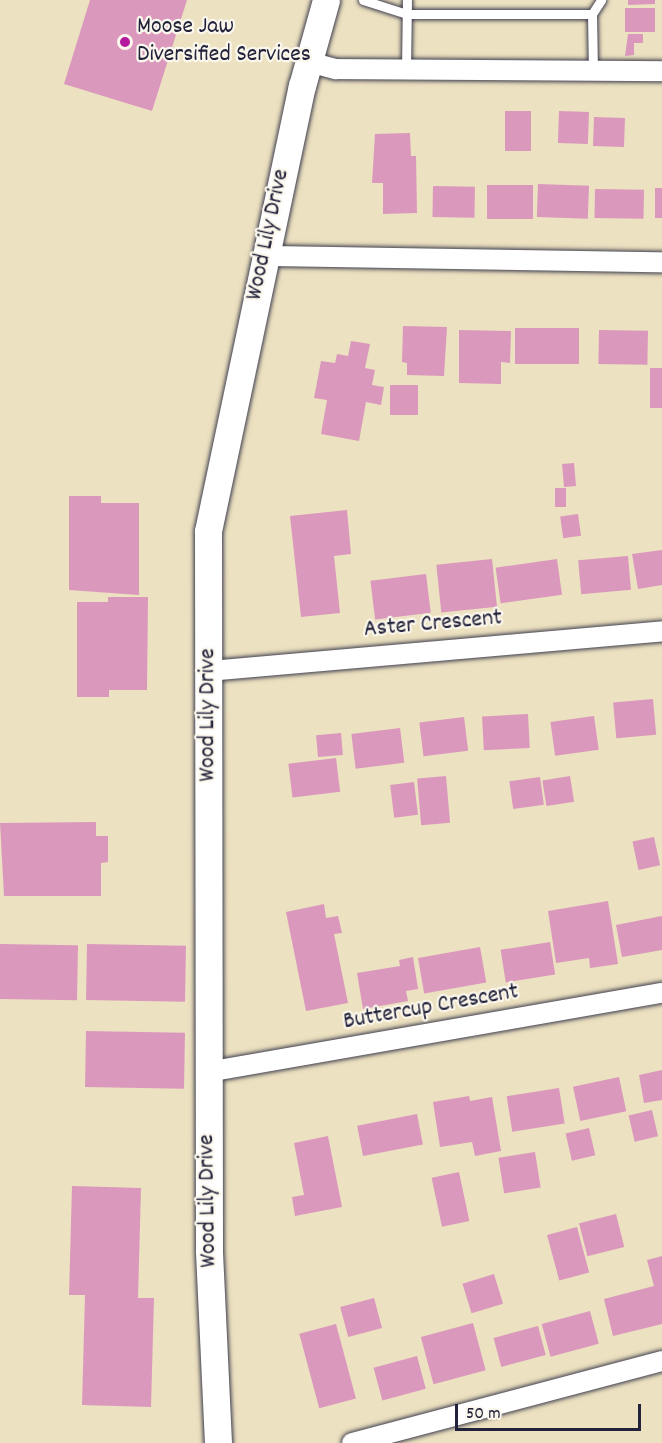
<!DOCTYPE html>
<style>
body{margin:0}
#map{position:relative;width:662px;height:1443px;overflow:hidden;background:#ece1c0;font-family:Dekko,sans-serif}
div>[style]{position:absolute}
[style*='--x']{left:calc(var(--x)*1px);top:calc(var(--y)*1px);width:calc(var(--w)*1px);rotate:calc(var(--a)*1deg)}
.building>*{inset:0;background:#db98bd;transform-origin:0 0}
.roads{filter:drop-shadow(0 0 2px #403f4f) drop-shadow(0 0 2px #403f4f)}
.lane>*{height:9px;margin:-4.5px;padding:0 4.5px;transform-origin:4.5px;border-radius:4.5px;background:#fff}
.street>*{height:20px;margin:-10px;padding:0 10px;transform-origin:10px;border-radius:10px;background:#fff}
.secondary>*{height:27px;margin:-13.5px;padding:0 13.5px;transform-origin:13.5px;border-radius:13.5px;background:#fff}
.dots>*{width:16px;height:16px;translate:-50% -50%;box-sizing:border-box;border:3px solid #fbf7ec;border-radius:50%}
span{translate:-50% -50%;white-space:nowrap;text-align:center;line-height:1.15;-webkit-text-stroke:4.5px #fbf7ec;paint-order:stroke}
.poi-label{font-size:24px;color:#22223b}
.left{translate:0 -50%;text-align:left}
.street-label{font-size:24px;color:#22223b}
.scale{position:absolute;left:455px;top:1404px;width:186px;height:27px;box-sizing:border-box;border:3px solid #22223b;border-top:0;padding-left:8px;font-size:18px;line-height:21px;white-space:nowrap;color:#22223b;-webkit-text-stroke:4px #fbf7ec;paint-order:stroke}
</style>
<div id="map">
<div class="building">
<div style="clip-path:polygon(90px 0,187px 0,152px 111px,64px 84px)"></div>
<div style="clip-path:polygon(628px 0,655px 0,655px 4px,628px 5px)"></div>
<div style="left:655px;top:8px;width:24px;height:30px;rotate:90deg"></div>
<div style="clip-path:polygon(628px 34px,643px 34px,643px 43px,634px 43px,634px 55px,625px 56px)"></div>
<div style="left:505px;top:111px;width:26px;height:40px"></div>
<div style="left:559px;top:111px;width:30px;height:32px;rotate:2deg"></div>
<div style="left:594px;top:117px;width:31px;height:29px;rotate:2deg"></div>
<div style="clip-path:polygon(410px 133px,411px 156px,416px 156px,417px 213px,383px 214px,383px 183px,372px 183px,375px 134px)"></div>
<div style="left:538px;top:184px;width:51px;height:33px;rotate:2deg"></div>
<div style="left:487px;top:185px;width:46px;height:34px"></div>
<div style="left:433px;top:186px;width:42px;height:31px;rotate:1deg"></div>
<div style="left:655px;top:188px;width:7px;height:30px"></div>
<div style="left:595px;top:189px;width:49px;height:29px;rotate:1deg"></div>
<div style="clip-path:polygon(403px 326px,447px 327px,444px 376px,407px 375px,407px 363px,402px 362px)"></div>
<div style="left:579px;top:328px;width:36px;height:64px;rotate:90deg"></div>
<div style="clip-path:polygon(459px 330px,511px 331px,510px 363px,501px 362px,501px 384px,459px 383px)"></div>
<div style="left:599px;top:330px;width:49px;height:34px;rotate:1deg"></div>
<div style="clip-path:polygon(351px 341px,370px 344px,365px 368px,375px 370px,372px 385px,384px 387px,381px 405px,366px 402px,359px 441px,321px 434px,327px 400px,314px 398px,321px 361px,335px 363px,337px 354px,348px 356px)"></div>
<div style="left:650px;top:368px;width:12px;height:40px"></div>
<div style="left:390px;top:385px;width:28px;height:30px"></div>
<div style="left:574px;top:463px;width:23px;height:12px;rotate:85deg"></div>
<div style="left:555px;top:488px;width:11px;height:19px"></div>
<div style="clip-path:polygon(69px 496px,101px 496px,101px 503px,139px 503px,139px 595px,69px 590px)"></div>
<div style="clip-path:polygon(347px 510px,351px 554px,334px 556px,340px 613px,301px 617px,290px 516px)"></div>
<div style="left:578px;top:514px;width:22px;height:18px;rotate:82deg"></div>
<div style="clip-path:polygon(662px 550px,662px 585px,638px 589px,632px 554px)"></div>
<div style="left:628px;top:556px;width:34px;height:50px;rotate:85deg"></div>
<div style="left:492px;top:559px;width:48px;height:56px;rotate:84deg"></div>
<div style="left:557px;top:559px;width:36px;height:62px;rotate:82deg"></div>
<div style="left:426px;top:574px;width:39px;height:56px;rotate:83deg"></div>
<div style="clip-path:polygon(108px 597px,148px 597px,147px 690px,109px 690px,109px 697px,77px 697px,77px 602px,108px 602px)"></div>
<div style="left:653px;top:699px;width:36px;height:40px;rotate:85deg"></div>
<div style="left:528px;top:714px;width:34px;height:46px;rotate:87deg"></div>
<div style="left:594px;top:716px;width:34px;height:44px;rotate:82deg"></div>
<div style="left:464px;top:717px;width:34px;height:45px;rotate:83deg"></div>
<div style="left:400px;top:728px;width:35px;height:49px;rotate:83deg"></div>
<div style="left:341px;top:733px;width:22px;height:25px;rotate:85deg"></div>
<div style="left:336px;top:758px;width:34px;height:48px;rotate:83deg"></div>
<div style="left:446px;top:776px;width:47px;height:29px;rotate:85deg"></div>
<div style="left:570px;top:776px;width:26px;height:28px;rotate:81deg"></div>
<div style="left:540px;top:777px;width:28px;height:31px;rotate:82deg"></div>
<div style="left:414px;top:782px;width:33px;height:24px;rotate:83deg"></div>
<div style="clip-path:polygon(96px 822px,96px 836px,108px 836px,108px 862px,101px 863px,101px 896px,4px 896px,0 823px)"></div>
<div style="left:654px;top:837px;width:29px;height:22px;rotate:78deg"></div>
<div style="clip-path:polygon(608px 901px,618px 964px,590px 968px,589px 958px,556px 963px,548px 911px)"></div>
<div style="clip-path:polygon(324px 904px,326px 918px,338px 916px,342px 933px,334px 934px,348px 1003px,306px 1011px,286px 912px)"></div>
<div style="clip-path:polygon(662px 916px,662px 950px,622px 957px,616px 925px)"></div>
<div style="left:550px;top:942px;width:33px;height:50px;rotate:81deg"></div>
<div style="left:0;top:944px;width:78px;height:55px;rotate:1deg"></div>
<div style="left:87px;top:944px;width:99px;height:56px;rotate:1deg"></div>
<div style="left:480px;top:947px;width:36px;height:63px;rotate:80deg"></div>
<div style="clip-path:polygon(413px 957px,418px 989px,406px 991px,408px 1001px,363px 1009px,357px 973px,400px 966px,399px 960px)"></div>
<div style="left:86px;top:1031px;width:99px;height:56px;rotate:1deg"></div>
<div style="clip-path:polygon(662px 1070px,662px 1100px,644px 1103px,639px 1075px)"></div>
<div style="left:619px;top:1077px;width:35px;height:47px;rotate:78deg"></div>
<div style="left:559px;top:1088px;width:36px;height:53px;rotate:81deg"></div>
<div style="clip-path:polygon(469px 1096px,470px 1101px,492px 1097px,501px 1151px,475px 1156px,472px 1142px,440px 1147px,433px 1102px)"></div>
<div style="left:652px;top:1110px;width:27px;height:24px;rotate:77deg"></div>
<div style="left:417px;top:1114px;width:31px;height:61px;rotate:79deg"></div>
<div style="left:589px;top:1128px;width:28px;height:24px;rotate:77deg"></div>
<div style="clip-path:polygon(328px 1136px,342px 1207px,295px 1216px,292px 1197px,304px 1195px,294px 1143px)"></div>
<div style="left:535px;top:1152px;width:36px;height:37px;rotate:81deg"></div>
<div style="left:459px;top:1172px;width:50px;height:28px;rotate:78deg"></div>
<div style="clip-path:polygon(72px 1186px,141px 1188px,138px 1298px,154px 1298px,151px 1407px,82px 1405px,85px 1295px,69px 1295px)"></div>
<div style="left:616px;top:1214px;width:34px;height:38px;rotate:76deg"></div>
<div style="left:577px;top:1227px;width:47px;height:31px;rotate:75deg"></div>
<div style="clip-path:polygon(662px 1256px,662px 1324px,613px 1336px,604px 1299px,654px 1286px,647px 1260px)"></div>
<div style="left:494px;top:1274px;width:31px;height:33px;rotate:73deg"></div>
<div style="left:374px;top:1298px;width:31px;height:35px;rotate:75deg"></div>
<div style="left:590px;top:1311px;width:34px;height:50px;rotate:75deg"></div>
<div style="left:473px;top:1323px;width:49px;height:54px;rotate:75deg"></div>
<div style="left:336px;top:1324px;width:77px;height:38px;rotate:75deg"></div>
<div style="left:538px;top:1326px;width:30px;height:46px;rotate:75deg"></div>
<div style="left:417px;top:1356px;width:34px;height:45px;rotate:75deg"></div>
</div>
<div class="roads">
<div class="lane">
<div style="--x:363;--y:0;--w:46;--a:17.7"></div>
<div style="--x:407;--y:14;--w:185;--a:0"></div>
<div style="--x:592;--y:14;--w:56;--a:89"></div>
<div style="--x:592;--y:14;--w:17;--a:-57"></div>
<div style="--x:406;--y:70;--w:70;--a:-89.2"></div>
</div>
<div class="street">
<div style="--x:309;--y:62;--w:28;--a:15"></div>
<div style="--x:336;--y:69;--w:326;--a:0.4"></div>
<div style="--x:265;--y:256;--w:397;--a:0.9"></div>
<div style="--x:209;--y:671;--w:455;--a:-5"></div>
<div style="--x:208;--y:1072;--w:461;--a:-9.9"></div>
<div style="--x:352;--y:1443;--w:321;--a:-14.8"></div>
</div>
<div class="secondary">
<div style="--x:218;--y:1443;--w:193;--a:-92.7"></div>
<div style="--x:209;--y:1250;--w:719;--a:-90.08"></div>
<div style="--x:208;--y:531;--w:455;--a:-78.1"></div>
<div style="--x:302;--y:86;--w:89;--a:-74.4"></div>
</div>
</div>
<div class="dots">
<div style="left:125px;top:42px;background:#b5179e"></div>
</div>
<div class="poi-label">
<span class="left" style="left:137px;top:42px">Moose Jaw<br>Diversified Services</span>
</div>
<div class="street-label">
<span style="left:269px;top:235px;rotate:-78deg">Wood Lily Drive</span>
<span style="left:433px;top:625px;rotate:-5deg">Aster Crescent</span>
<span style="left:209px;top:715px;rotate:-90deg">Wood Lily Drive</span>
<span style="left:431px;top:1008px;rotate:-10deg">Buttercup Crescent</span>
<span style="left:209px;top:1201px;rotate:-91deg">Wood Lily Drive</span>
</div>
<div class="scale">50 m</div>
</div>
